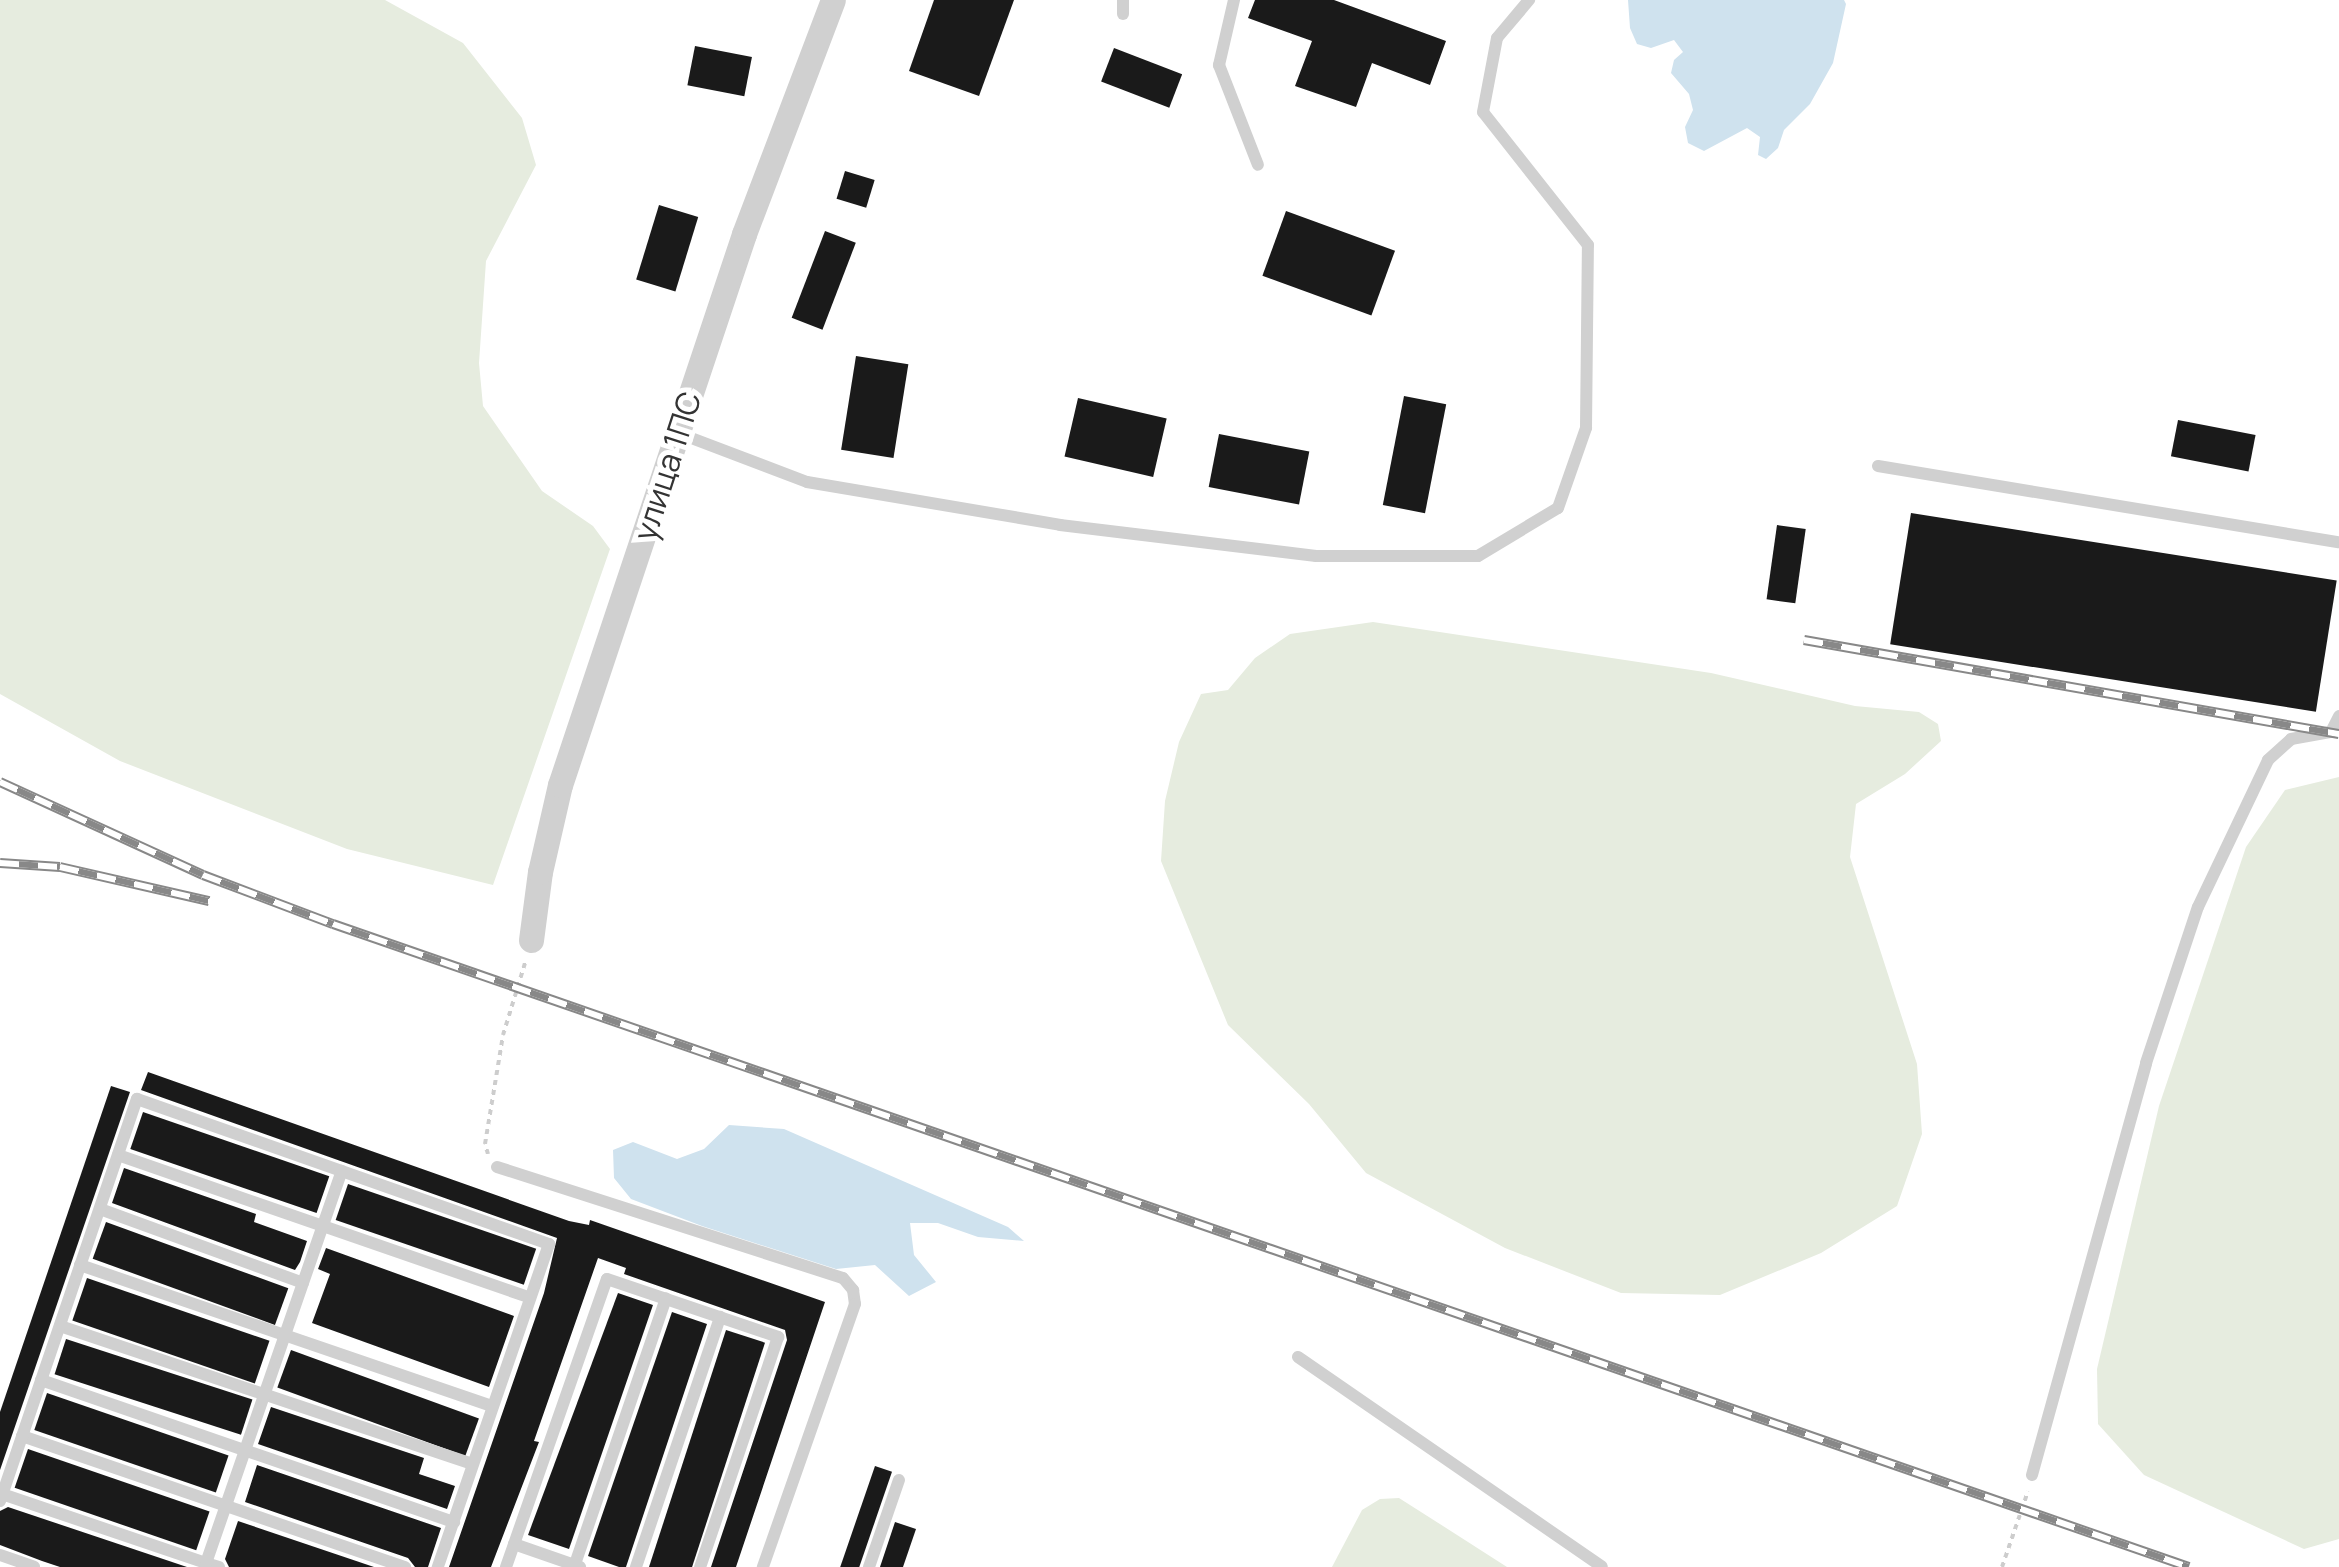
<!DOCTYPE html>
<meta charset="utf-8">
<style>
body{margin:0}
#map{position:relative;width:2339px;height:1567px;overflow:hidden;background:#fff;font-family:Manrope,sans-serif}
div>[style]{position:absolute}
[style*='--x']{left:calc(var(--x)*1px);top:calc(var(--y)*1px);width:calc(var(--w)*1px);rotate:calc(var(--a)*1deg)}
.green>*{inset:0;background:#e6ecdf}
.water>*{inset:0;background:#cfe2ee}
.building>*{inset:0;background:#1a1a1a;transform-origin:0 0}
.path>*{height:4px;margin-top:-2px;transform-origin:0;background:repeating-linear-gradient(90deg,#cdcdcd 0 5px,transparent 0 10px)}
.service>*{height:12px;margin:-6px;padding:0 6px;transform-origin:6px;border-radius:6px;background:#d0d0d0}
.minor>*{height:25px;margin:-12.5px;padding:0 12.5px;transform-origin:12.5px;border-radius:12.5px;background:#d0d0d0}
.rail>*{height:10px;margin-top:-5px;transform-origin:0;background:repeating-linear-gradient(90deg,#fff 0 19px,#888 0 38px);box-sizing:border-box;border-block:2px solid #888}
span{translate:-50% -50%;white-space:nowrap;text-align:center;line-height:1.15;-webkit-text-stroke:10px #fff;paint-order:stroke}
.street-label{font-size:32px;color:#333}
</style>
<div id="map">
<div class="green">
<div style="clip-path:polygon(0 0,385px 0,463px 43px,522px 118px,536px 165px,486px 261px,479px 363px,483px 406px,542px 491px,593px 526px,610px 549px,493px 885px,347px 849px,120px 761px,0 694px)"></div>
<div style="clip-path:polygon(1373px 622px,1711px 673px,1855px 706px,1919px 712px,1938px 724px,1941px 741px,1905px 774px,1856px 804px,1850px 857px,1917px 1064px,1922px 1134px,1897px 1206px,1821px 1253px,1720px 1295px,1621px 1293px,1505px 1248px,1366px 1173px,1309px 1104px,1228px 1025px,1161px 861px,1165px 801px,1179px 742px,1201px 694px,1228px 690px,1255px 658px,1290px 634px)"></div>
<div style="clip-path:polygon(2339px 777px,2339px 1539px,2304px 1549px,2144px 1475px,2098px 1424px,2097px 1369px,2159px 1106px,2246px 847px,2285px 790px)"></div>
<div style="clip-path:polygon(1399px 1498px,1443px 1526px,1507px 1567px,1332px 1567px,1362px 1510px,1380px 1499px)"></div>
</div>
<div class="water">
<div style="clip-path:polygon(1628px 0,1844px 0,1846px 4px,1833px 63px,1810px 104px,1784px 130px,1778px 148px,1766px 159px,1758px 155px,1760px 137px,1747px 128px,1704px 151px,1688px 143px,1685px 127px,1693px 110px,1689px 94px,1671px 73px,1674px 60px,1683px 52px,1674px 40px,1651px 48px,1637px 44px,1630px 28px)"></div>
<div style="clip-path:polygon(729px 1125px,784px 1129px,1008px 1227px,1024px 1241px,978px 1237px,938px 1223px,910px 1223px,914px 1255px,936px 1282px,909px 1296px,875px 1265px,836px 1269px,702px 1226px,631px 1199px,614px 1178px,613px 1150px,633px 1142px,677px 1159px,704px 1149px)"></div>
</div>
<div class="building">
<div style="clip-path:polygon(934px 0,1014px 0,979px 96px,909px 71px)"></div>
<div style="clip-path:polygon(1255px 0,1334px 0,1446px 41px,1430px 85px,1372px 63px,1356px 107px,1295px 86px,1312px 41px,1248px 18px)"></div>
<div style="left:695px;top:46px;width:58px;height:40px;rotate:11deg"></div>
<div style="left:1114px;top:48px;width:73px;height:36px;rotate:21deg"></div>
<div style="left:845px;top:171px;width:31px;height:29px;rotate:17deg"></div>
<div style="left:659px;top:205px;width:41px;height:78px;rotate:17deg"></div>
<div style="left:1286px;top:211px;width:116px;height:69px;rotate:20deg"></div>
<div style="left:825px;top:231px;width:33px;height:93px;rotate:21deg"></div>
<div style="left:856px;top:356px;width:53px;height:95px;rotate:9deg"></div>
<div style="left:1404px;top:396px;width:43px;height:111px;rotate:11deg"></div>
<div style="left:1078px;top:398px;width:91px;height:60px;rotate:13deg"></div>
<div style="left:2178px;top:420px;width:79px;height:37px;rotate:11deg"></div>
<div style="left:1219px;top:434px;width:92px;height:54px;rotate:11deg"></div>
<div style="left:1911px;top:513px;width:431px;height:133px;rotate:9deg"></div>
<div style="left:1777px;top:525px;width:29px;height:75px;rotate:8deg"></div>
<div style="clip-path:polygon(148px 1072px,569px 1221px,589px 1225px,590px 1220px,825px 1302px,736px 1567px,711px 1567px,787px 1340px,785px 1330px,624px 1274px,626px 1268px,598px 1258px,534px 1441px,539px 1442px,491px 1567px,449px 1567px,544px 1293px,557px 1238px,141px 1090px)"></div>
<div style="clip-path:polygon(111px 1086px,130px 1092px,0 1470px,0 1412px)"></div>
<div style="left:143px;top:1112px;width:197px;height:39px;rotate:19deg"></div>
<div style="clip-path:polygon(124px 1168px,256px 1214px,254px 1222px,307px 1241px,300px 1262px,295px 1270px,112px 1203px)"></div>
<div style="left:348px;top:1184px;width:199px;height:38px;rotate:19deg"></div>
<div style="left:106px;top:1222px;width:194px;height:39px;rotate:20deg"></div>
<div style="clip-path:polygon(326px 1248px,514px 1316px,489px 1387px,312px 1323px,330px 1274px,318px 1269px)"></div>
<div style="left:87px;top:1278px;width:193px;height:45px;rotate:19deg"></div>
<div style="clip-path:polygon(618px 1293px,653px 1305px,569px 1549px,528px 1535px)"></div>
<div style="clip-path:polygon(672px 1312px,707px 1324px,626px 1567px,619px 1567px,588px 1556px)"></div>
<div style="left:726px;top:1330px;width:41px;height:250px;rotate:18deg"></div>
<div style="left:66px;top:1339px;width:196px;height:37px;rotate:18deg"></div>
<div style="left:291px;top:1350px;width:200px;height:40px;rotate:20deg"></div>
<div style="left:47px;top:1393px;width:192px;height:39px;rotate:19deg"></div>
<div style="clip-path:polygon(271px 1407px,424px 1458px,419px 1474px,455px 1486px,447px 1509px,258px 1444px)"></div>
<div style="left:28px;top:1449px;width:192px;height:41px;rotate:19deg"></div>
<div style="clip-path:polygon(257px 1465px,441px 1528px,428px 1567px,415px 1567px,408px 1558px,245px 1502px)"></div>
<div style="left:875px;top:1466px;width:18px;height:107px;rotate:19deg"></div>
<div style="clip-path:polygon(8px 1507px,187px 1567px,60px 1567px,42px 1561px,0 1545px,0 1511px)"></div>
<div style="clip-path:polygon(238px 1521px,374px 1567px,229px 1567px,225px 1559px)"></div>
<div style="clip-path:polygon(895px 1522px,916px 1529px,903px 1567px,880px 1567px)"></div>
</div>
<div class="path">
<div style="--x:488;--y:1154;--w:10;--a:-107"></div>
<div style="--x:485;--y:1144;--w:110;--a:-80.6"></div>
<div style="--x:503;--y:1035;--w:78;--a:-73"></div>
<div style="--x:2002;--y:1567;--w:80;--a:-71.1"></div>
</div>
<div class="service">
<div style="--x:1234;--y:0;--w:67;--a:103"></div>
<div style="--x:1219;--y:65;--w:107;--a:68.7"></div>
<div style="--x:1123;--y:14;--w:14;--a:-90"></div>
<div style="--x:678;--y:433;--w:138;--a:20.8"></div>
<div style="--x:807;--y:482;--w:257;--a:9.6"></div>
<div style="--x:1060;--y:525;--w:258;--a:6.9"></div>
<div style="--x:1316;--y:556;--w:162;--a:0"></div>
<div style="--x:1478;--y:556;--w:93;--a:-31"></div>
<div style="--x:1558;--y:508;--w:85;--a:-70.7"></div>
<div style="--x:1586;--y:428;--w:183;--a:-89.4"></div>
<div style="--x:1588;--y:245;--w:169;--a:-128.3"></div>
<div style="--x:1483;--y:112;--w:75;--a:-79.3"></div>
<div style="--x:1497;--y:38;--w:50;--a:-49.9"></div>
<div style="--x:1878;--y:466;--w:467;--a:9.4"></div>
<div style="--x:118;--y:1155;--w:436;--a:19.1"></div>
<div style="--x:497;--y:1167;--w:363;--a:17.8"></div>
<div style="--x:843;--y:1278;--w:16;--a:50"></div>
<div style="--x:853;--y:1290;--w:14;--a:82"></div>
<div style="--x:855;--y:1304;--w:279;--a:109.3"></div>
<div style="--x:100;--y:1209;--w:216;--a:20"></div>
<div style="--x:80;--y:1265;--w:436;--a:18.9"></div>
<div style="--x:60;--y:1326;--w:435;--a:18.5"></div>
<div style="--x:1298;--y:1357;--w:369;--a:34.6"></div>
<div style="--x:41;--y:1380;--w:437;--a:19"></div>
<div style="--x:22;--y:1436;--w:405;--a:18.9"></div>
<div style="--x:2032;--y:1475;--w:427;--a:-74.5"></div>
<div style="--x:2146;--y:1063;--w:164;--a:-71.6"></div>
<div style="--x:2198;--y:907;--w:163;--a:-64.5"></div>
<div style="--x:2268;--y:760;--w:31;--a:-42"></div>
<div style="--x:2291;--y:739;--w:41;--a:-9.9"></div>
<div style="--x:2331;--y:732;--w:18;--a:-63"></div>
<div style="--x:2;--y:1494;--w:215;--a:18.7"></div>
<div style="--x:206;--y:1563;--w:4;--a:104"></div>
<div style="--x:0;--y:1501;--w:425;--a:-71.2"></div>
<div style="--x:137;--y:1099;--w:437;--a:19.4"></div>
<div style="--x:549;--y:1244;--w:342;--a:109"></div>
<div style="--x:514;--y:1544;--w:70;--a:19.2"></div>
<div style="--x:0;--y:1555;--w:36;--a:19"></div>
<div style="--x:219;--y:1567;--w:14;--a:-163"></div>
<div style="--x:206;--y:1563;--w:415;--a:-70.9"></div>
<div style="--x:506;--y:1567;--w:305;--a:-70.7"></div>
<div style="--x:607;--y:1279;--w:181;--a:18.7"></div>
<div style="--x:778;--y:1337;--w:243;--a:108.7"></div>
<div style="--x:574;--y:1567;--w:284;--a:-71.1"></div>
<div style="--x:636;--y:1567;--w:264;--a:-71.4"></div>
<div style="--x:869;--y:1567;--w:92;--a:-71"></div>
</div>
<div class="minor">
<div style="--x:531;--y:940;--w:69;--a:-82.5"></div>
<div style="--x:540;--y:872;--w:89;--a:-77.1"></div>
<div style="--x:560;--y:785;--w:581;--a:-71.53"></div>
<div style="--x:744;--y:234;--w:250;--a:-69.2"></div>
</div>
<div class="rail">
<div style="--x:1804;--y:640;--w:543;--a:9.97"></div>
<div style="--x:0;--y:782;--w:223;--a:24.6"></div>
<div style="--x:203;--y:875;--w:139;--a:20.7"></div>
<div style="--x:333;--y:924;--w:1964;--a:19.11"></div>
<div style="--x:0;--y:863;--w:60;--a:3.8"></div>
<div style="--x:60;--y:867;--w:153;--a:12.9"></div>
</div>
<div class="street-label">
<span style="left:667px;top:466px;rotate:-72deg">улица 1ПС</span>
</div>
</div>
